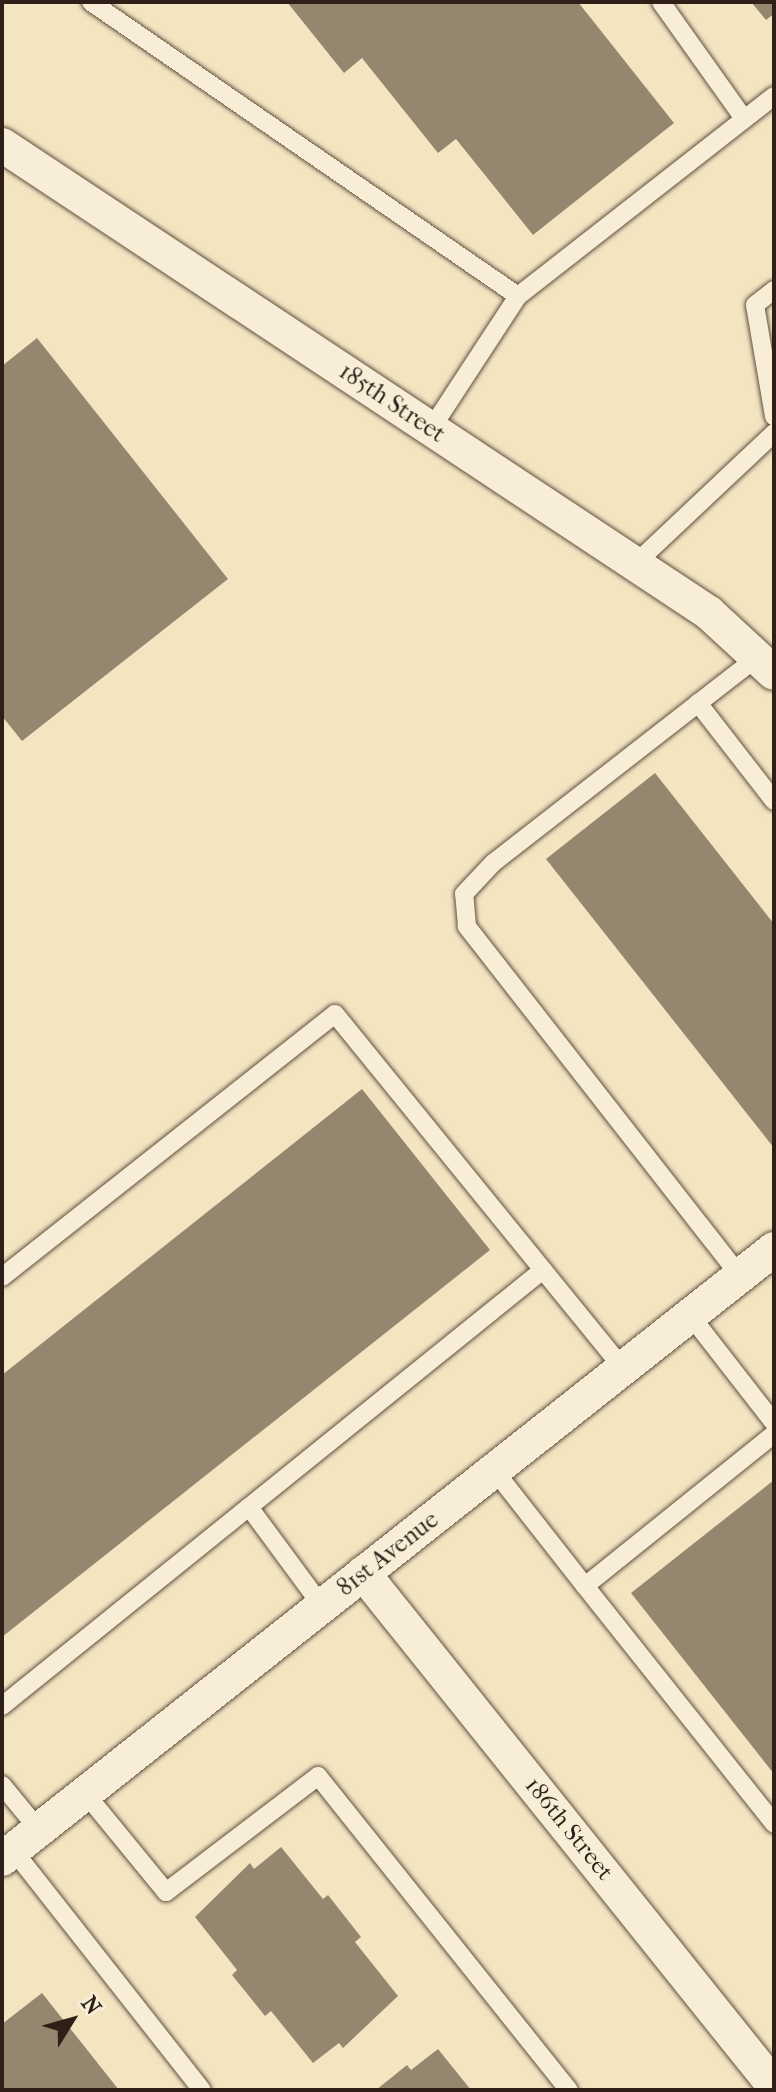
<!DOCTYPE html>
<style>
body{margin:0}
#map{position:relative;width:776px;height:2092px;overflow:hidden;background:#f4e5c1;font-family:"IM FELL French Canon",serif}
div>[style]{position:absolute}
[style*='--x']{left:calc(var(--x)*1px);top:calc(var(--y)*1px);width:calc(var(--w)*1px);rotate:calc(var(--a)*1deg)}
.building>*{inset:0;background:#958670}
.roads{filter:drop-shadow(0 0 2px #605042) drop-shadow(0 0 2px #605042)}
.service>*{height:18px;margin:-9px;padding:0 9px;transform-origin:9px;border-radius:9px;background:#f8eed7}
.minor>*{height:34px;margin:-17px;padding:0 17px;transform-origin:17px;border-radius:17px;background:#f8eed7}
span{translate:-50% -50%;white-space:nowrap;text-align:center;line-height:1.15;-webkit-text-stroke:7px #f8eed7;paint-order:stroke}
.street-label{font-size:24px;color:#2e1f18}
.frame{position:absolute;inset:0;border:4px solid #2e1f18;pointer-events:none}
.north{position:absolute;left:32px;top:1980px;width:80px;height:80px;-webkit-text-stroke:6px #f8eed7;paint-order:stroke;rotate:53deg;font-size:22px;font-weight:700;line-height:32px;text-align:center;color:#2e1f18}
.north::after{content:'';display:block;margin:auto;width:28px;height:36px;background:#2e1f18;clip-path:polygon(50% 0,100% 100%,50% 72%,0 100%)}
</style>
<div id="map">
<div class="building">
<div style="clip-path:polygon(287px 2px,578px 2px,674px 123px,533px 235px,456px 139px,438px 153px,362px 58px,344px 73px)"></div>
<div style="clip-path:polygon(751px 2px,774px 2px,774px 14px,766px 20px)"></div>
<div style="clip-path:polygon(37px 338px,228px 579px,22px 741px,2px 716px,2px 366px)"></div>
<div style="clip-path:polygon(655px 773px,774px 924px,774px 1148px,546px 859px)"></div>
<div style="clip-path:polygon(362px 1089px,490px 1250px,2px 1637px,2px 1375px)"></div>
<div style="clip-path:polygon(774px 1480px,774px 1774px,631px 1593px)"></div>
<div style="clip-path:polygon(281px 1847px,323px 1899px,328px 1895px,361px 1937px,355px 1942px,398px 1996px,343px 2048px,339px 2043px,313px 2063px,271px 2011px,265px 2016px,232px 1975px,237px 1970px,195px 1917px,250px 1863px,254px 1869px)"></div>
<div style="clip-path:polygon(42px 1993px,119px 2090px,2px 2090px,2px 2024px)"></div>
<div style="clip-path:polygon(438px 2049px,471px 2090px,376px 2090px,407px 2065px,411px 2070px)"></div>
</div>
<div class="roads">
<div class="service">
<div style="--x:91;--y:2;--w:518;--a:34.55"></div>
<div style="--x:661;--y:2;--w:143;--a:54.6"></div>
<div style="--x:774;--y:290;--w:24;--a:142"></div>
<div style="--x:755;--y:305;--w:113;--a:80.3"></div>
<div style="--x:431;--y:429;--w:159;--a:-56.8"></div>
<div style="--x:518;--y:296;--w:325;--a:-38"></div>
<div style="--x:635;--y:564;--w:191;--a:-43.3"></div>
<div style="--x:698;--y:703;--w:124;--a:52.2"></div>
<div style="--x:740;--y:1276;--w:444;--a:-128"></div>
<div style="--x:467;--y:926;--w:32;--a:-95"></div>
<div style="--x:464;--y:894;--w:42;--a:-46.9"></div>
<div style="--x:493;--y:863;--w:337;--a:-37.9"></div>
<div style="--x:2;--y:1277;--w:424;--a:-38.3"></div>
<div style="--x:335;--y:1014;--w:456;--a:50.9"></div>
<div style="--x:690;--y:1315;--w:137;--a:52.1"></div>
<div style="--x:494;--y:1470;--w:147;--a:51.9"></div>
<div style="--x:585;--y:1586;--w:243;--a:-38.8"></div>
<div style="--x:249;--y:1507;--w:123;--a:53.6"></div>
<div style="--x:585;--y:1586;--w:304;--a:51.5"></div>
<div style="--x:2;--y:1706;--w:695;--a:-38.87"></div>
<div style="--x:2;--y:1785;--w:58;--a:50.6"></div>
<div style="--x:85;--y:1793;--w:128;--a:50.7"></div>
<div style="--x:166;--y:1892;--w:191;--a:-37.3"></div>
<div style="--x:318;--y:1776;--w:402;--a:51.4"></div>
<div style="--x:13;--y:1850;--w:305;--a:51.8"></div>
</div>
<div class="minor">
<div style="--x:2;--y:145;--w:848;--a:33.5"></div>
<div style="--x:709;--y:613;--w:88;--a:42.7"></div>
<div style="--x:363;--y:1573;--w:657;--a:51.3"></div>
<div style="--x:2;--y:1859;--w:984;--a:-38.31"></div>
</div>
</div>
<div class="street-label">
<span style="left:392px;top:403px;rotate:34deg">185th Street</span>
<span style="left:388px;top:1554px;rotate:-38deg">81st Avenue</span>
<span style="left:569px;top:1829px;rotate:51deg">186th Street</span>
</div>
<div class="frame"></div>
<div class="north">N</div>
</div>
